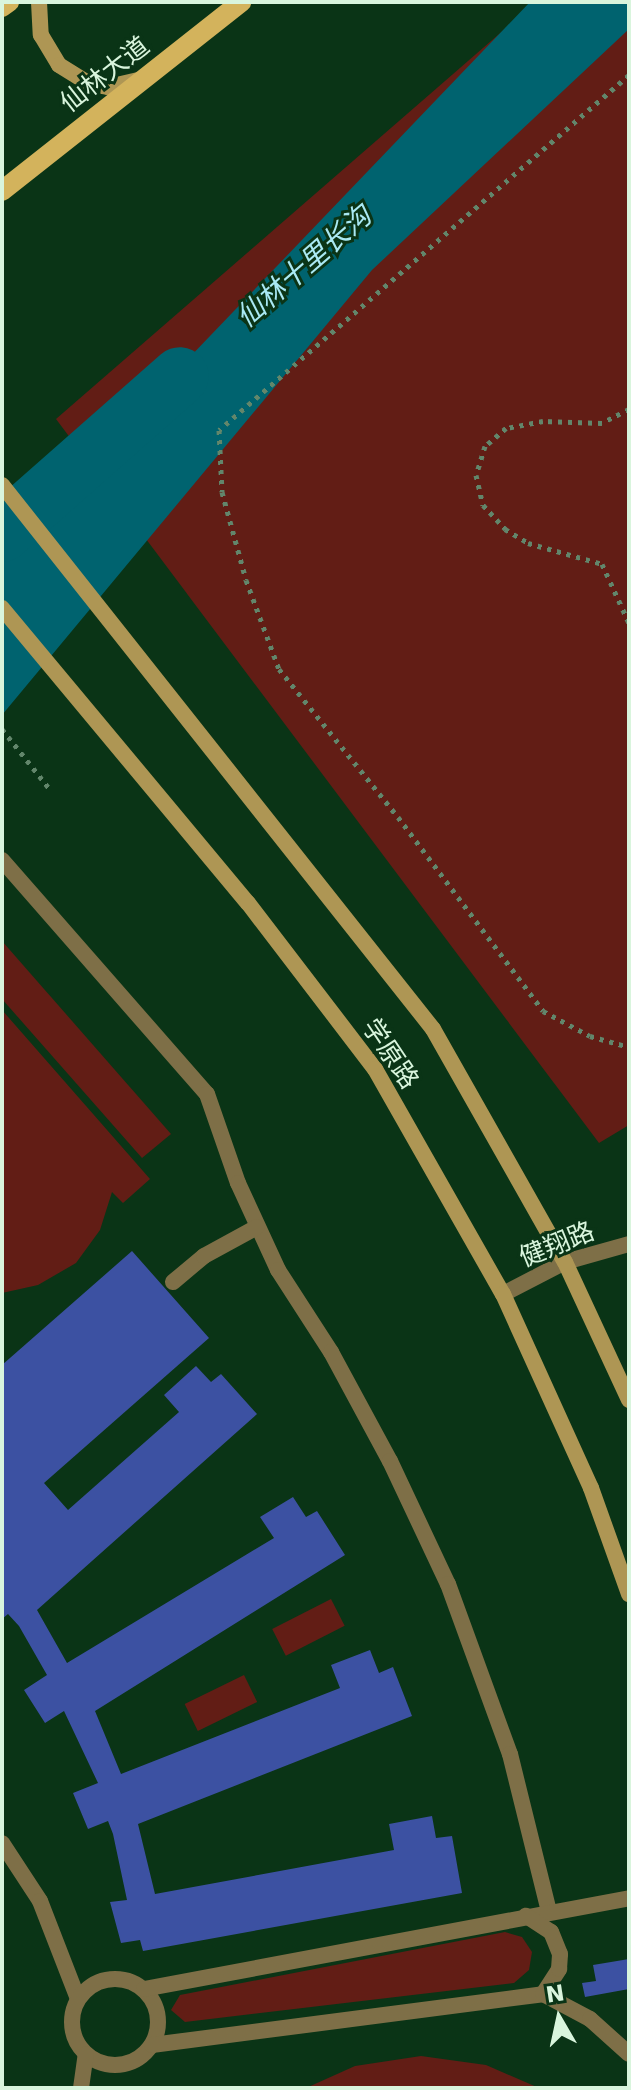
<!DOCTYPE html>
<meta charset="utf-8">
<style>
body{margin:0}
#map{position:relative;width:631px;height:2090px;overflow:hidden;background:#0a3416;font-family:"DejaVu Sans","Noto Sans SC",sans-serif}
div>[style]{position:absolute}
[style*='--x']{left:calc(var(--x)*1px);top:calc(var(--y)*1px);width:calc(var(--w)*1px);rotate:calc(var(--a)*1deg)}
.green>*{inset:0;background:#621d15;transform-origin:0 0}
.water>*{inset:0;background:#00636f}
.river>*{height:58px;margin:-29px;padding:0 29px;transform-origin:29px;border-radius:29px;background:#00636f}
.building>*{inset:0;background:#3c51a2}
.path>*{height:5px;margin-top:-2.5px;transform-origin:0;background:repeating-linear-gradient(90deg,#62866b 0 4px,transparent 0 10px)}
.lane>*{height:16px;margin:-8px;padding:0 8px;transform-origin:8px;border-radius:8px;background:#7e6f47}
.lane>.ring{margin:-8px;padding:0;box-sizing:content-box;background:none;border:16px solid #7e6f47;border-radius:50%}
.secondary>*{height:16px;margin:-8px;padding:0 8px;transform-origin:8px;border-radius:8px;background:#ae9654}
.primary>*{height:20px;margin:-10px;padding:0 10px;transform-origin:10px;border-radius:10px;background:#d3b35c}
span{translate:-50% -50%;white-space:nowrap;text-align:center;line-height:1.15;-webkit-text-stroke:6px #0a3416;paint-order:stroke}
.street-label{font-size:26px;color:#d9f5dd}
.water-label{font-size:28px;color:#aae9f4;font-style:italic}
.frame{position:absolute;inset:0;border:4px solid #d9f5dd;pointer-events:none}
.north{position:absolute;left:519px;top:1978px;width:80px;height:80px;-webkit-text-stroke:6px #0a3416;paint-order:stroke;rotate:351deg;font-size:22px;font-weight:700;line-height:32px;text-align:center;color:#d9f5dd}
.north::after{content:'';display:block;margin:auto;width:28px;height:36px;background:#d9f5dd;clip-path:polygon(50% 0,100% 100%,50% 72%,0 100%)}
</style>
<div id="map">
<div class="green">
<div style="clip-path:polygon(536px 2px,629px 2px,629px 1125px,599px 1143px,56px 419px)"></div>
<div style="clip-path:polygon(2px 941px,171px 1134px,142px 1158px,2px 999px)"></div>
<div style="clip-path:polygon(2px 1010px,150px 1179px,123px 1203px,112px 1192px,100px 1230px,76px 1263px,38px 1285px,2px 1293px)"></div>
<div style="left:331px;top:1599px;width:30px;height:66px;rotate:63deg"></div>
<div style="left:244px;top:1675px;width:30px;height:66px;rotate:64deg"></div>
<div style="clip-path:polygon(505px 1932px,522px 1937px,532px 1952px,529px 1970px,514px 1983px,185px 2022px,171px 2010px,180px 1995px)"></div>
<div style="clip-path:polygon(421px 2056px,486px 2065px,539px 2088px,306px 2088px,355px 2066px)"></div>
</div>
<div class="water">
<div style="clip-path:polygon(530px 2px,629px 2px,629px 29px,372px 270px,2px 715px,2px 553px)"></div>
</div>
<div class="river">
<div style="--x:2;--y:533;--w:237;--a:-41.4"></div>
</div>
<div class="building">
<div style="clip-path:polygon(132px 1251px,209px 1338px,44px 1483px,68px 1510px,179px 1412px,164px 1395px,196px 1366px,211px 1382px,221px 1374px,257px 1414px,37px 1610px,67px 1663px,274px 1538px,260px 1517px,293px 1497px,306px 1517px,317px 1511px,345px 1555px,95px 1711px,121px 1774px,340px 1688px,331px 1665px,370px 1650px,379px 1673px,393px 1667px,412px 1716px,138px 1824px,155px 1894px,394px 1850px,389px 1824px,432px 1816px,436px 1838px,452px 1836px,462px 1893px,143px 1951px,140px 1940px,121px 1943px,110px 1902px,127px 1900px,113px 1834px,108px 1821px,88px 1829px,73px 1793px,98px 1783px,64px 1711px,45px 1723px,24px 1690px,47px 1675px,19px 1626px,8px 1614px,2px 1619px,2px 1365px)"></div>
<div style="clip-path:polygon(629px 1959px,629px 1989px,585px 1997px,582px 1983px,596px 1981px,593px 1965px)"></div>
</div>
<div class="path">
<div style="--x:629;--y:75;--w:542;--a:139.11"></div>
<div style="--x:219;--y:430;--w:62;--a:87.2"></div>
<div style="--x:222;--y:492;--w:91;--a:74.7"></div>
<div style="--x:246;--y:580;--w:95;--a:69.7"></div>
<div style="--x:279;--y:669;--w:190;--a:51.2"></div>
<div style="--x:398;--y:817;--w:242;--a:53.2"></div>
<div style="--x:543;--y:1011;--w:53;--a:28"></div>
<div style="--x:590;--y:1036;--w:41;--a:15.8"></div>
<div style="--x:629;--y:409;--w:30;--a:153"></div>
<div style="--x:602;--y:423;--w:59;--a:-178.1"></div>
<div style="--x:543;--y:421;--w:38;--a:169"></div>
<div style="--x:506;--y:428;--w:28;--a:139"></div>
<div style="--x:485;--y:446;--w:30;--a:107"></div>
<div style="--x:476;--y:475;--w:31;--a:77"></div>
<div style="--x:483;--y:505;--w:33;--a:47"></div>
<div style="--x:505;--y:529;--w:27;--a:31"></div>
<div style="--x:528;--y:543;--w:77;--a:15.8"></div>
<div style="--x:602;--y:564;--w:65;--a:65.4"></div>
<div style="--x:2;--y:729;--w:75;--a:51.5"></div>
</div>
<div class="lane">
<div style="--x:2;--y:860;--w:311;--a:48.8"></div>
<div style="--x:207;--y:1094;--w:94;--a:70.8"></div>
<div style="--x:238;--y:1183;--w:96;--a:65.3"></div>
<div style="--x:278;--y:1270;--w:98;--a:57.1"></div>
<div style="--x:331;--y:1352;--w:124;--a:61.6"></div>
<div style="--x:390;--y:1461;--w:136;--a:64.8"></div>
<div style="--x:448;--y:1584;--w:181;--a:70"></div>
<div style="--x:510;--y:1754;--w:163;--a:76.1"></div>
<div style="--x:173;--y:1282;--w:40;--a:-40"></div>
<div style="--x:204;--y:1256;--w:60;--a:-28.7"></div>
<div style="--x:503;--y:1294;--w:70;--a:-27.3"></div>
<div style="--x:565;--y:1262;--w:66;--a:-15.7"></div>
<div style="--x:2;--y:1843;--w:69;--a:56.8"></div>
<div style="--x:40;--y:1901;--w:105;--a:68.8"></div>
<div class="ring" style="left:72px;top:1979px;width:70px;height:70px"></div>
<div style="--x:144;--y:1989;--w:493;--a:-10.6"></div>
<div style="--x:543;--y:1994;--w:53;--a:28"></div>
<div style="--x:590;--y:2019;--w:52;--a:41.9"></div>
<div style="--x:152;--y:2045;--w:394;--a:-7.4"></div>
<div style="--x:543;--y:1994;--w:30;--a:-57"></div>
<div style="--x:559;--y:1969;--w:15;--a:-86"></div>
<div style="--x:560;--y:1954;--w:24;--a:-112"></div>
<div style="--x:551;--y:1932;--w:30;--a:-147"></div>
<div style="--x:81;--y:2088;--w:34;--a:-82"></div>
</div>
<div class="secondary">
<div style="--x:39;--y:2;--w:33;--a:87"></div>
<div style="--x:41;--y:35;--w:35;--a:59"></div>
<div style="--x:59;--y:65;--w:36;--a:32"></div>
<div style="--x:90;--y:84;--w:18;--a:9"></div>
<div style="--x:108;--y:87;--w:31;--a:-13"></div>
<div style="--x:2;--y:485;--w:694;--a:51.61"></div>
<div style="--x:433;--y:1029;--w:268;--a:60.5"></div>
<div style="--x:565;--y:1262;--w:152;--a:65.1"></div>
<div style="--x:2;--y:608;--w:384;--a:50.2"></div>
<div style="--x:248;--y:903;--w:209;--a:52.6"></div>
<div style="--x:375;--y:1069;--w:259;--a:60.4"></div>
<div style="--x:503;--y:1294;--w:213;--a:65.6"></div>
<div style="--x:591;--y:1488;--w:113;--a:70.3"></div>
</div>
<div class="primary">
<div style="--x:2;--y:7;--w:9;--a:-36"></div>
<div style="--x:2;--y:191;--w:305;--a:-38.3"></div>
</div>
<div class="street-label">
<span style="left:105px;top:75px;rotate:-38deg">仙林大道</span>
<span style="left:390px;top:1054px;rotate:56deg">学原路</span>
<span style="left:557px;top:1245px;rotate:-22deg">健翔路</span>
</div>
<div class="water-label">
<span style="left:304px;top:267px;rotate:-41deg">仙林十里长沟</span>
</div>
<div class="frame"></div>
<div class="north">N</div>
</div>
